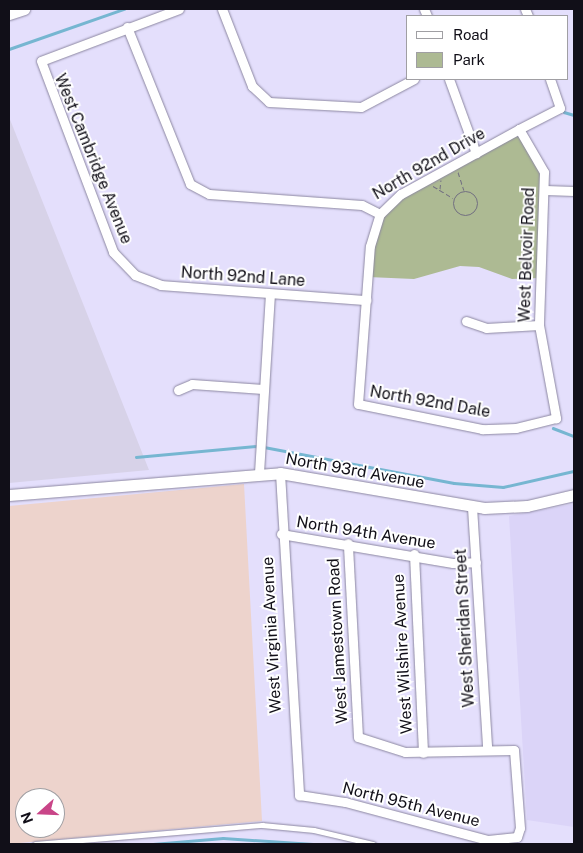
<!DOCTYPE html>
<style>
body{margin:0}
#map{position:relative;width:583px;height:853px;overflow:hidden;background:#e4dffc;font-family:"Public Sans",sans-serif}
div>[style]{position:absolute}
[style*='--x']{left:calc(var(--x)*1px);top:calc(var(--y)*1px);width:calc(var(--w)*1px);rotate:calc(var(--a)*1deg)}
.commercial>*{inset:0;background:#edd3cc}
.built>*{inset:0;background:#dbd4f8}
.medical>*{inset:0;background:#d7d2e8}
.green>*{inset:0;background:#adba93}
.stream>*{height:2.5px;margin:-1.25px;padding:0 1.25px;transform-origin:1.25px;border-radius:1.25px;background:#76b6d1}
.path>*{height:1px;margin-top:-0.5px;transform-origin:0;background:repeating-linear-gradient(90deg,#726f81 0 5px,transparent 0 7.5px)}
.path>.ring{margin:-0.5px;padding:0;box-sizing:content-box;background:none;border:1px solid #726f81;border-radius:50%}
.roads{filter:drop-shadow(0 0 1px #8c87a1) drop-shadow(0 0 1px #8c87a1)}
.lane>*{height:4.5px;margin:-2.25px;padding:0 2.25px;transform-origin:2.25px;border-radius:2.25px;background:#fff}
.street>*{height:9px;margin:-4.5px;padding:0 4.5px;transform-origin:4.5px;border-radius:4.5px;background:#fff}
.secondary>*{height:11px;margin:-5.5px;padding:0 5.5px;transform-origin:5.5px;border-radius:5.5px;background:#fff}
span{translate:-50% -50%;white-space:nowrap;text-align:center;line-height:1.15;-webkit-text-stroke:4px #fff;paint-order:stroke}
.street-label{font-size:16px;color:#110f18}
.frame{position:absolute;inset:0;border:10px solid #110f18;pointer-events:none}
.legend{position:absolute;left:406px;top:15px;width:162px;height:65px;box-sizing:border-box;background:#fff;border:1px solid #a09fa3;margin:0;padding:6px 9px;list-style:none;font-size:15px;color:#110f18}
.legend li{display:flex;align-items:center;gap:10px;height:25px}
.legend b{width:25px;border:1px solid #a09fa3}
.north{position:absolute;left:15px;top:788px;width:50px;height:50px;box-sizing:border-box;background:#fff;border:1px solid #a09fa3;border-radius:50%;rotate:250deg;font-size:14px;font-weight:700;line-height:20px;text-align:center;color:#110f18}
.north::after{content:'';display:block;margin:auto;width:18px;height:22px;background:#c94588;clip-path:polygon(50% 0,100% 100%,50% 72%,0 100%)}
</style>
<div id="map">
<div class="commercial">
<div style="clip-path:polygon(evenodd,244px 484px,262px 821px,9px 844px,9px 506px,244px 484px,25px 798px,55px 798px,55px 828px,25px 828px,25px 798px)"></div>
</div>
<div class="built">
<div style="clip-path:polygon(574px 504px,574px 827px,527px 820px,509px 516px)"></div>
</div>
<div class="medical">
<div style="clip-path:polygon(9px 117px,149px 470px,9px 483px)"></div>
</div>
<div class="green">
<div style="clip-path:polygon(519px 129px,540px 158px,540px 278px,512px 279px,479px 267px,460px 266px,414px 279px,368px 277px,370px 246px,386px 206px)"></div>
</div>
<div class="stream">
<div style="--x:9;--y:49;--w:122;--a:-19.2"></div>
<div style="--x:564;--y:112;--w:10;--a:17"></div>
<div style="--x:553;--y:428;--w:22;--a:21"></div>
<div style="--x:264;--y:447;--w:193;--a:10.7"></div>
<div style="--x:454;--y:483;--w:49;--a:4.7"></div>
<div style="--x:503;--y:487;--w:73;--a:-12.7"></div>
<div style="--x:136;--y:457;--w:122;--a:-5.2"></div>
<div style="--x:153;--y:844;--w:70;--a:-4.9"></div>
<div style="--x:223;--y:838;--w:90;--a:3.8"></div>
</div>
<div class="path">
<div style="--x:458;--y:172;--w:19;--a:72"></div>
<div style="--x:433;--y:186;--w:23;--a:31"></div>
<div style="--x:440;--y:189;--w:9;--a:-84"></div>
<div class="ring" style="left:453px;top:191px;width:23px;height:23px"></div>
</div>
<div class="roads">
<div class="lane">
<div style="--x:35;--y:844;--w:228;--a:-4.8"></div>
<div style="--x:262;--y:825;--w:52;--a:5.5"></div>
<div style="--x:314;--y:830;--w:61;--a:13.3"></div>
</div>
<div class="street">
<div style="--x:179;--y:9;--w:147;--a:159.4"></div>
<div style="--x:41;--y:61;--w:204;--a:69.3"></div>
<div style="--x:113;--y:252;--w:32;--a:46"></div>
<div style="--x:135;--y:275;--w:28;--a:21"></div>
<div style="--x:161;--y:285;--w:206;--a:4.2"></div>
<div style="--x:222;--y:9;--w:83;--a:68.7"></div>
<div style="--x:252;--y:86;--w:23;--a:43"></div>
<div style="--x:269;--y:102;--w:92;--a:3.1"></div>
<div style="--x:361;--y:107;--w:60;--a:-27.8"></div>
<div style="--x:424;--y:9;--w:8;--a:67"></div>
<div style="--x:525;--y:9;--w:8;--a:67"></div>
<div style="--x:127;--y:27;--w:169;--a:68.1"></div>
<div style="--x:190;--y:184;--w:21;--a:28"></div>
<div style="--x:209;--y:194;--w:153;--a:4.1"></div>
<div style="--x:362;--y:205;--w:20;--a:27"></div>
<div style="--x:449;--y:79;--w:79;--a:70"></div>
<div style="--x:519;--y:129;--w:50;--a:59.8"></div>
<div style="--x:544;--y:172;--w:153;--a:91.9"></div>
<div style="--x:539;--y:325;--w:95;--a:79.6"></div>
<div style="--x:556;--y:418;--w:41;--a:166"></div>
<div style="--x:516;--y:428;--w:34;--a:178"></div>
<div style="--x:482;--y:429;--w:126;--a:-168.6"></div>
<div style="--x:358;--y:404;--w:158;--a:-85.7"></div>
<div style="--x:370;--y:246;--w:34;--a:-73"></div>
<div style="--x:380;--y:214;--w:29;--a:-44"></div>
<div style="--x:401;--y:194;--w:135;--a:-28.8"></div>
<div style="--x:519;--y:129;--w:46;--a:-27.1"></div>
<div style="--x:560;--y:108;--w:31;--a:-109"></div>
<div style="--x:545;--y:190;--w:29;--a:2"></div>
<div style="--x:466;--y:321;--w:21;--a:19"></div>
<div style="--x:486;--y:328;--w:53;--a:-3.2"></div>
<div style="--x:178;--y:390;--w:15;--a:-23"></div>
<div style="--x:192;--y:384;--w:71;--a:4"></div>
<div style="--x:259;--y:473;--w:179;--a:-86.5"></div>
<div style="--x:280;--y:473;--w:323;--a:86.6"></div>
<div style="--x:299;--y:795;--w:47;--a:8.7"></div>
<div style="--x:345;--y:802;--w:148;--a:14.9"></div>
<div style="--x:488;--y:840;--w:29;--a:-6"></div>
<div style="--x:517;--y:837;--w:9;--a:-72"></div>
<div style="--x:520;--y:828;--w:78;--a:-94.4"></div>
<div style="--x:514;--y:750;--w:109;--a:178.9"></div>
<div style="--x:405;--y:752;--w:49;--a:-162.3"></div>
<div style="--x:358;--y:737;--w:194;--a:-93"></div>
<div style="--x:472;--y:507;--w:241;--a:86.4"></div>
<div style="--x:281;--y:534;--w:174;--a:9.6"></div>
<div style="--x:453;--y:563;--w:23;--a:-2"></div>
<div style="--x:414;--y:554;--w:199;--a:87.4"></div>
</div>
<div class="secondary">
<div style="--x:9;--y:14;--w:16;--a:-18"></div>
<div style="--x:9;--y:495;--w:272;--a:-4.6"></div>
<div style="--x:280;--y:473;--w:207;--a:9.7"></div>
<div style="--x:484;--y:508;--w:43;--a:-2.7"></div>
<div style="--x:527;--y:506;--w:48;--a:-13.2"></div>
</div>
</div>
<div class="street-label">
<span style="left:93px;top:159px;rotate:68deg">West Cambridge Avenue</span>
<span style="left:429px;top:164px;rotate:-30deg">North 92nd Drive</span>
<span style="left:527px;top:255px;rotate:-88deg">West Belvoir Road</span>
<span style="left:243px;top:277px;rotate:4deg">North 92nd Lane</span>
<span style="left:430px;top:402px;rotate:10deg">North 92nd Dale</span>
<span style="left:355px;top:471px;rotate:10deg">North 93rd Avenue</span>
<span style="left:366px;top:533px;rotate:9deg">North 94th Avenue</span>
<span style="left:465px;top:628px;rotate:-93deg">West Sheridan Street</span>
<span style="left:272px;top:635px;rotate:-93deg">West Virginia Avenue</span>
<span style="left:338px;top:641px;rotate:-93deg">West Jamestown Road</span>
<span style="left:403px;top:654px;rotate:-93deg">West Wilshire Avenue</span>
<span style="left:411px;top:805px;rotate:14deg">North 95th Avenue</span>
</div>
<div class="frame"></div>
<ul class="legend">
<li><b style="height:6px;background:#fff"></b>Road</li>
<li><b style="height:14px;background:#adba93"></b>Park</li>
</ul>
<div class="north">N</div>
</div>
